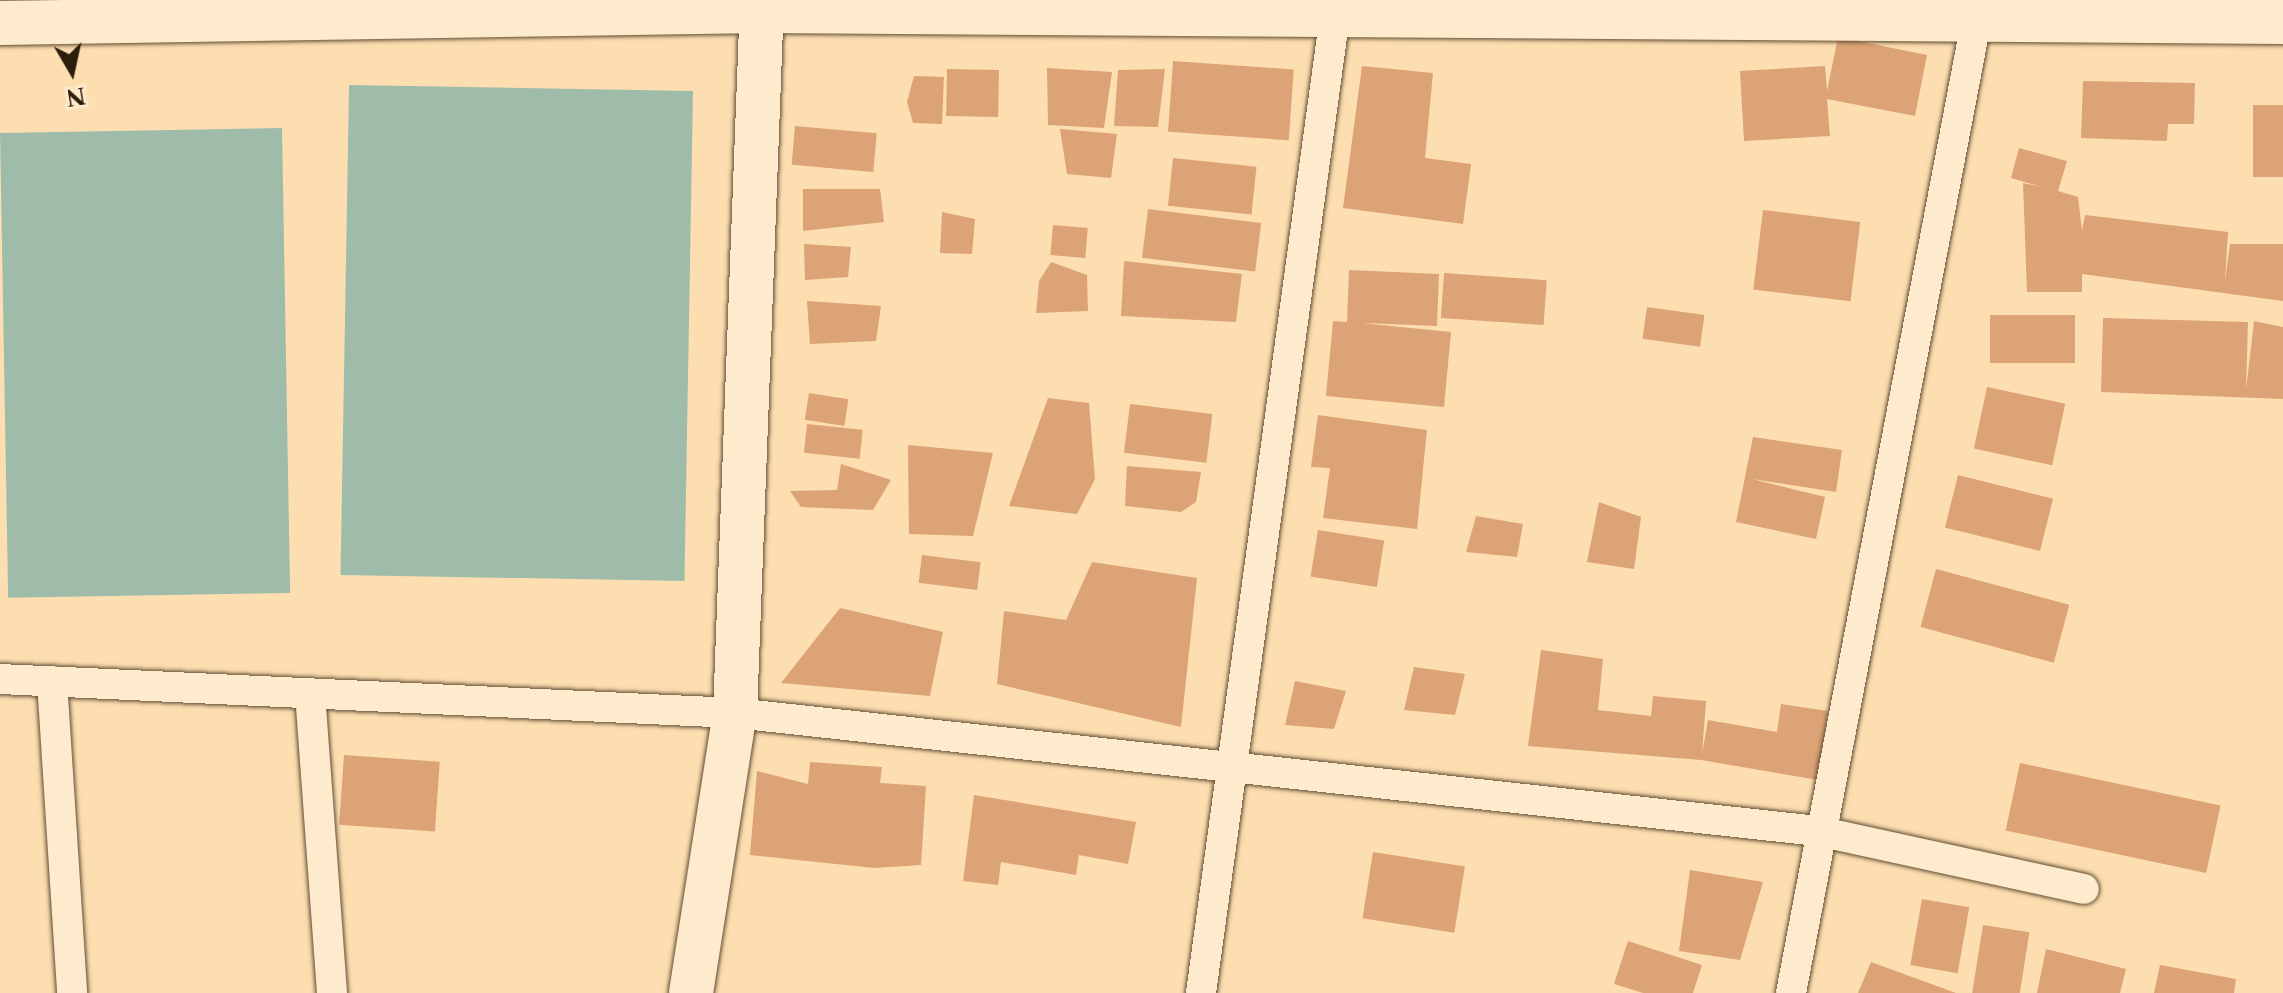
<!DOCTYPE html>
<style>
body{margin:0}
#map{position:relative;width:2283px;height:993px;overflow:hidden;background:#fddeb0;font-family:"Libre Caslon Text",serif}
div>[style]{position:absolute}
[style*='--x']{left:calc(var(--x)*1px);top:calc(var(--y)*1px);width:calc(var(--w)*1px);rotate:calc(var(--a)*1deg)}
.water>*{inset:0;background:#9fbcab;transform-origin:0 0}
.building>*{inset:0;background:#dca376;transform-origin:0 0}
.roads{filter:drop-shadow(0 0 2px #614d34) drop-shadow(0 0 2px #614d34)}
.street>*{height:30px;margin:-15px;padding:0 15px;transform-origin:15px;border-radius:15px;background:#feeacc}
.secondary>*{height:44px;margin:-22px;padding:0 22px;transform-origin:22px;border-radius:22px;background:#feeacc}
span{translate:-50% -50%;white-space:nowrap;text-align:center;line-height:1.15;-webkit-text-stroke:6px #feeacc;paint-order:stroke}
.north{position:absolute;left:32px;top:32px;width:80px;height:80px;-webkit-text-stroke:6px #feeacc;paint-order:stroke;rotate:171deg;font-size:22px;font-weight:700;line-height:32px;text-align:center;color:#2d1d0b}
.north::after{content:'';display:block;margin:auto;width:28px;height:36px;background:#2d1d0b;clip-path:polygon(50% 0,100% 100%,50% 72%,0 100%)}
</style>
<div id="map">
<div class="water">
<div style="left:693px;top:91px;width:490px;height:344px;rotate:91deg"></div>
<div style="left:282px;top:128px;width:465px;height:282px;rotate:89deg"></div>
</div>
<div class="building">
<div style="clip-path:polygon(1838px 37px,1927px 55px,1915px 116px,1827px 99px,1830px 136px,1744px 141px,1740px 71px,1825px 66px,1827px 91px)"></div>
<div style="left:1173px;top:61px;width:121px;height:71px;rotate:4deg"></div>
<div style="clip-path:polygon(1362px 66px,1433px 73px,1425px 158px,1471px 164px,1463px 224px,1343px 208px)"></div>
<div style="clip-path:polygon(1047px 68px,1112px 72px,1104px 128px,1048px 125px)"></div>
<div style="left:947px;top:69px;width:52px;height:47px;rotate:1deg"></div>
<div style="clip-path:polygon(1165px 69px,1158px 127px,1114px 126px,1118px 70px)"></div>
<div style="clip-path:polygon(914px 76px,944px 77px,942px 124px,913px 123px,907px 102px)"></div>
<div style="clip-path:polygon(2083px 81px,2195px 83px,2194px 124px,2168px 124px,2167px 141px,2081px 138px)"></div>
<div style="left:2283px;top:105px;width:72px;height:30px;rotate:90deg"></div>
<div style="left:795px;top:126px;width:82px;height:39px;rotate:5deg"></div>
<div style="clip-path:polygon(1060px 129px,1117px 134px,1111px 178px,1067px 174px)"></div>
<div style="clip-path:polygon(2019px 148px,2067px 161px,2058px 191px,2078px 197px,2082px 231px,2085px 215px,2228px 232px,2225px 281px,2230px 244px,2283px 244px,2283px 301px,2082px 274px,2082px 292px,2027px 292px,2023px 183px,2042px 187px,2011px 178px)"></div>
<div style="left:1173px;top:158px;width:84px;height:48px;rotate:6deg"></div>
<div style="clip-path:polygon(803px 189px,880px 189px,884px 222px,803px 231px)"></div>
<div style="left:1148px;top:209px;width:114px;height:49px;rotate:7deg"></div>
<div style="left:1763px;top:210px;width:98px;height:80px;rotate:7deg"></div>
<div style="clip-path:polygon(942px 212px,975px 219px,972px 254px,940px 253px)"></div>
<div style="left:1053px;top:225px;width:35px;height:30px;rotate:5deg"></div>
<div style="clip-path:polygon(804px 244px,851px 247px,848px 277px,805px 280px)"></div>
<div style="clip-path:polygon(1124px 261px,1242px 274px,1236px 322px,1121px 316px)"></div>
<div style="clip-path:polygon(1051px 262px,1087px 275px,1088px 311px,1036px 313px,1039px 281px)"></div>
<div style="clip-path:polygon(1349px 270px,1439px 274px,1437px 326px,1361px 323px,1451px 332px,1444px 407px,1326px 396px,1333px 321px,1347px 322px)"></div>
<div style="left:1444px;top:273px;width:103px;height:45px;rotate:4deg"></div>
<div style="clip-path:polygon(807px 301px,881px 306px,876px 341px,810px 344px)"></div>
<div style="left:1647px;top:307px;width:58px;height:32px;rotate:8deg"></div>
<div style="left:1990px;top:315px;width:85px;height:48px"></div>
<div style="clip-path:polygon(2103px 318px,2248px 322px,2246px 390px,2254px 321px,2283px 327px,2283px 399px,2101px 392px)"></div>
<div style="left:1987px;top:387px;width:80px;height:63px;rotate:12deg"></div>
<div style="left:809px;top:393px;width:40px;height:27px;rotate:9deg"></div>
<div style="clip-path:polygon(1048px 398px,1089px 403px,1095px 479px,1077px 514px,1009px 506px)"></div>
<div style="left:1130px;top:404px;width:83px;height:49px;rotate:7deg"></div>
<div style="clip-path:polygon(1318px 415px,1427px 430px,1417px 529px,1323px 518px,1330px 468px,1311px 467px)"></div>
<div style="left:807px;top:424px;width:56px;height:29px;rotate:6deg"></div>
<div style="clip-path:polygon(1753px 437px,1842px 450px,1836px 492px,1752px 479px,1825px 497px,1816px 539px,1736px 522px)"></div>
<div style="clip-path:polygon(908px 445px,993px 453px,973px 536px,909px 534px)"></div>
<div style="clip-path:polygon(841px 464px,891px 480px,873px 510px,801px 507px,790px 491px,837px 490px)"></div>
<div style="clip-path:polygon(1127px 466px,1201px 472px,1196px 502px,1181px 512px,1125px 506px)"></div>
<div style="left:1958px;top:475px;width:98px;height:54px;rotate:14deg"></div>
<div style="clip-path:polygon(1599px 502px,1641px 517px,1634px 569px,1587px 562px)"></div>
<div style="clip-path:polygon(1476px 516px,1523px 524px,1517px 557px,1466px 552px)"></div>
<div style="left:1318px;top:530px;width:67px;height:47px;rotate:9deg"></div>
<div style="left:922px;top:555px;width:59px;height:28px;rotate:7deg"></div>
<div style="clip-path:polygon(1092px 562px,1197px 578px,1181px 727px,997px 684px,1004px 611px,1066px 620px)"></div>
<div style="left:1936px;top:569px;width:138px;height:60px;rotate:15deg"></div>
<div style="clip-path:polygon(840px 608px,943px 632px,930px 696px,781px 683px)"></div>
<div style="clip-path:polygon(1541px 650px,1603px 659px,1598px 710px,1651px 716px,1653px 696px,1706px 701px,1702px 754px,1708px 720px,1777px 732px,1781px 704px,1828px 711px,1818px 780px,1701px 760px,1528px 746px)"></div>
<div style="clip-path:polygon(1414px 667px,1465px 674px,1455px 715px,1404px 710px)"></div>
<div style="clip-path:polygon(1295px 681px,1346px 691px,1334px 729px,1285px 725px)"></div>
<div style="left:344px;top:755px;width:96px;height:70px;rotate:4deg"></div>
<div style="clip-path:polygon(810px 762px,882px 767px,880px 783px,926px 786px,921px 865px,874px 868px,750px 855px,757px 771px,808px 784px)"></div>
<div style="left:2020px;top:763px;width:205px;height:69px;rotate:12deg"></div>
<div style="clip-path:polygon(974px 795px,1136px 822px,1128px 864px,1079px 855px,1076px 875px,1001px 862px,998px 885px,963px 881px)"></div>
<div style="left:1373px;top:852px;width:93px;height:67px;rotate:9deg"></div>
<div style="clip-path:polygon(1690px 870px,1763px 882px,1740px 960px,1679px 951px)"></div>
<div style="left:1922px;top:899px;width:48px;height:67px;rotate:10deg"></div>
<div style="left:1983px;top:925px;width:47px;height:69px;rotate:9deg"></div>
<div style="clip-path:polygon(1628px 941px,1702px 965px,1693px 993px,1643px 993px,1614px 984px)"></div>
<div style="clip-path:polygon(2046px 949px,2126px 969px,2120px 993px,2037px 993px)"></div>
<div style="clip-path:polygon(1871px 962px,1956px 993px,1858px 993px)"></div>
<div style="clip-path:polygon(2160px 965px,2236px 979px,2234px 993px,2154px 993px)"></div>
</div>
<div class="roads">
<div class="street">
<div style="--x:0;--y:679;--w:736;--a:2.65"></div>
<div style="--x:735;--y:713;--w:1089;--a:6.22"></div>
<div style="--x:1818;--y:831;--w:272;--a:12.3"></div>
<div style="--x:52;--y:681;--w:313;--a:86.3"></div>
<div style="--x:310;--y:693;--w:301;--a:85.8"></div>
<div style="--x:1201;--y:993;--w:1002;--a:-82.2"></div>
<div style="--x:1791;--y:993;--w:1010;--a:-79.21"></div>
</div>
<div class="secondary">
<div style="--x:0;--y:23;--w:762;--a:-0.9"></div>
<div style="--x:762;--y:11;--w:1521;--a:0.41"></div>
<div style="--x:691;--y:993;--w:283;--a:-81.1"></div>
<div style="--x:735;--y:713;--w:714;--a:-87.83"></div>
</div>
</div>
<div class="north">N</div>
</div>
